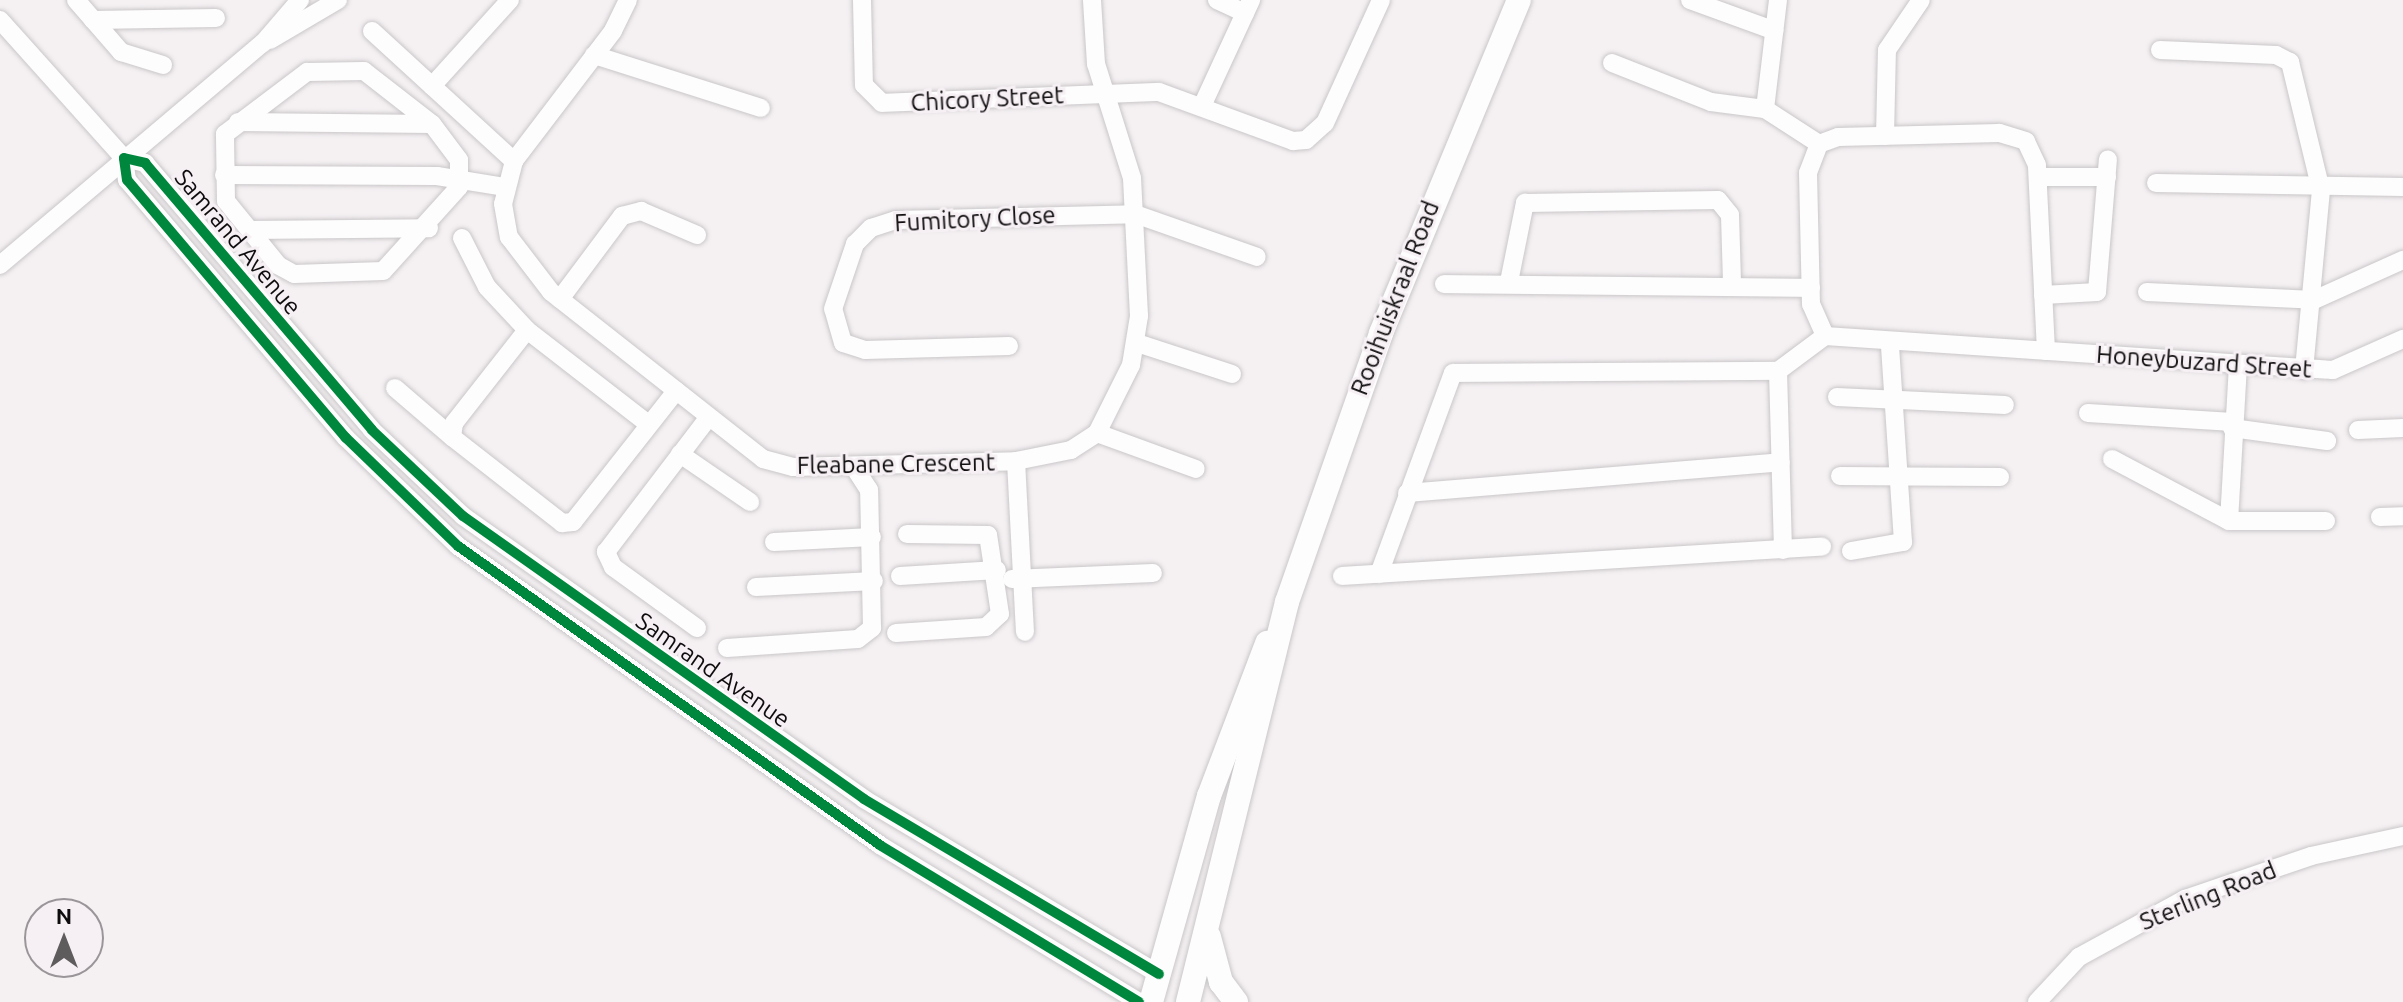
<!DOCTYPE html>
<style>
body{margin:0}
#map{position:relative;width:2403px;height:1002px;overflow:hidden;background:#f5f1f3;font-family:Ubuntu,sans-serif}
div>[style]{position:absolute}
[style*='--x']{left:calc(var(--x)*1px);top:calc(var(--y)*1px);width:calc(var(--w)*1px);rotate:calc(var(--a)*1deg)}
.roads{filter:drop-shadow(0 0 2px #cac7c9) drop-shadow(0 0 2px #cac7c9)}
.street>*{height:18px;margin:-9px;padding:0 9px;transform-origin:9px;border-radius:9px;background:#fefdfd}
.secondary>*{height:24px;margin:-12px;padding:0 12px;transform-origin:12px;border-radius:12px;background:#fefdfd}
.cycleway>*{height:10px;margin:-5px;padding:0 5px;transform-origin:5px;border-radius:5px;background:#00873e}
span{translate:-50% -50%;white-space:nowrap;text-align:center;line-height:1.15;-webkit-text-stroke:6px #f6f0f4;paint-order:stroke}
.street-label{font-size:24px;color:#0e0c0d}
.north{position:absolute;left:24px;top:898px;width:80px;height:80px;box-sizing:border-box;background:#f6f0f4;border:2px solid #999598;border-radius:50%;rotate:0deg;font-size:22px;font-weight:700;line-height:32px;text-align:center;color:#0e0c0d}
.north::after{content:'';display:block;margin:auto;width:28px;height:36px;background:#5f5c5e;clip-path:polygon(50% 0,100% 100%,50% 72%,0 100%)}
</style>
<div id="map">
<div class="roads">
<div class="street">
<div style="--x:76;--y:0;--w:69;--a:49.1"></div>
<div style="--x:121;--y:52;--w:44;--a:17.2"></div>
<div style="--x:628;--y:0;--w:34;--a:116"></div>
<div style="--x:613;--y:31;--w:163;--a:127.3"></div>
<div style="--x:514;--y:161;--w:44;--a:104.3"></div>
<div style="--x:503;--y:204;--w:34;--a:80"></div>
<div style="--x:509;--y:237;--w:69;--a:52.6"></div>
<div style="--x:551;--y:292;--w:270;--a:38.2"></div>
<div style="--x:763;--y:459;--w:31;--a:15"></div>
<div style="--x:793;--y:467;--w:223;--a:-1.5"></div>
<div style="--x:1016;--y:461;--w:56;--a:-11.3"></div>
<div style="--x:1071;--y:450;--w:31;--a:-33"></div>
<div style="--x:1097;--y:433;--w:76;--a:-63.4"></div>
<div style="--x:1131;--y:365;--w:50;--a:-80.7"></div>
<div style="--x:1139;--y:316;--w:138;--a:-92.9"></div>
<div style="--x:1132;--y:178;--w:120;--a:-107.5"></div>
<div style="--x:1096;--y:64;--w:64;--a:-93.6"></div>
<div style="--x:862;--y:0;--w:85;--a:88.7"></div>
<div style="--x:864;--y:85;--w:25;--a:45"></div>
<div style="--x:882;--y:103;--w:277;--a:-2.3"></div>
<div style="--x:1159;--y:92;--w:143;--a:20.1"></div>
<div style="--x:1293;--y:141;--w:13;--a:-4"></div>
<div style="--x:1306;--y:140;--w:25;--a:-42"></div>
<div style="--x:1325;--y:123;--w:135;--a:-65.5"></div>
<div style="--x:1217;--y:0;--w:31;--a:25"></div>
<div style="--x:1690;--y:0;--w:90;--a:20"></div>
<div style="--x:0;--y:20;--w:186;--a:48.1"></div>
<div style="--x:93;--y:20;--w:123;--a:-0.9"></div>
<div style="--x:372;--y:31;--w:193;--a:42.5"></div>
<div style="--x:270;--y:40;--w:79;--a:-30.5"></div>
<div style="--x:2160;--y:50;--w:116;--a:2.5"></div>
<div style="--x:2276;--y:55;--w:16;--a:27"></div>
<div style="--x:2290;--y:62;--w:132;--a:76.4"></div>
<div style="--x:2321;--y:190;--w:181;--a:95.4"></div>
<div style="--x:594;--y:55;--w:175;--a:17.6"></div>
<div style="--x:1612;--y:63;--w:106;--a:21.5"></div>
<div style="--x:1711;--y:102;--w:54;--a:7.4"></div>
<div style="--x:1765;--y:109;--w:64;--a:32.9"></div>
<div style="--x:364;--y:71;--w:86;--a:37.9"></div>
<div style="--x:432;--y:124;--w:45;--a:53.1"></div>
<div style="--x:459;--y:160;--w:27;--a:90"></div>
<div style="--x:459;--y:187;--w:113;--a:132.1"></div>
<div style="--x:383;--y:271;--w:89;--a:178.1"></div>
<div style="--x:294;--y:274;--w:18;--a:-151"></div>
<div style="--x:278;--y:265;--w:82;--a:-129.1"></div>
<div style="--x:226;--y:201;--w:67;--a:-90.9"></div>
<div style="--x:225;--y:134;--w:103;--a:-37.1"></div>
<div style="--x:307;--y:72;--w:57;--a:-1"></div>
<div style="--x:432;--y:86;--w:116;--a:-47.8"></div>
<div style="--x:1203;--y:104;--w:115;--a:-65.2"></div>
<div style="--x:1765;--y:109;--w:110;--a:-83.2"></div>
<div style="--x:238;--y:122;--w:194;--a:0.6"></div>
<div style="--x:1885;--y:136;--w:86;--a:-88.7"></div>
<div style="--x:1887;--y:50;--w:60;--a:-55.8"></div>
<div style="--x:224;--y:175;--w:213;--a:0.3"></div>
<div style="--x:437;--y:176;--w:68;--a:9.3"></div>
<div style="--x:2038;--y:177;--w:69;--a:0"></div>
<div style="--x:2156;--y:183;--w:247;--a:0.9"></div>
<div style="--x:250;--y:230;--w:179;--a:-0.6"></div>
<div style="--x:462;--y:238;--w:55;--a:63"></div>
<div style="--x:487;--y:287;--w:59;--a:47.1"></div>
<div style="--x:527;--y:330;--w:152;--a:37.8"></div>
<div style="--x:0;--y:265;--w:344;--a:-40.2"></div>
<div style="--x:263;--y:43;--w:57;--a:-49.3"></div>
<div style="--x:1509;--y:282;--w:81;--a:-78.6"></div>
<div style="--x:1525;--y:203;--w:193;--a:-0.9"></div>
<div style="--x:1718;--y:200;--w:19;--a:51"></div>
<div style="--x:1730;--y:215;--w:69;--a:88.3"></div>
<div style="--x:1444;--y:284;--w:367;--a:0.6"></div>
<div style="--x:2147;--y:292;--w:167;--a:2.7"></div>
<div style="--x:2314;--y:300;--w:98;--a:-24.2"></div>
<div style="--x:2043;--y:295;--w:54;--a:-3.2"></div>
<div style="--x:2097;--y:292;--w:133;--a:-85.3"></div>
<div style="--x:560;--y:299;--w:104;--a:-53.2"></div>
<div style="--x:622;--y:216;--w:20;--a:-15"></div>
<div style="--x:641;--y:211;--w:61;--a:23.2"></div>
<div style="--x:527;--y:330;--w:118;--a:128.1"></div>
<div style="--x:454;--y:423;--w:14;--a:98"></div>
<div style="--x:452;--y:437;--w:140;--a:38"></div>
<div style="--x:562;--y:523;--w:11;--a:-5"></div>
<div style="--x:573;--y:522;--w:167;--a:-51.8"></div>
<div style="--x:1137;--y:343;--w:100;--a:18.1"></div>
<div style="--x:1009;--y:346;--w:144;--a:178.4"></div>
<div style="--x:865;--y:350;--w:23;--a:-162"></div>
<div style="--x:843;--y:343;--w:35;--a:-106"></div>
<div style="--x:833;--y:309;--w:69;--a:-71.3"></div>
<div style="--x:855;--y:244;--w:23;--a:-45"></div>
<div style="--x:871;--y:228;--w:26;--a:-18"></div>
<div style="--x:896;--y:220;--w:239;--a:-1.4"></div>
<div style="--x:1135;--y:214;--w:129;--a:19.4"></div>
<div style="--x:2046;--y:351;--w:186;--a:-92.8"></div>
<div style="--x:2037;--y:165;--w:26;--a:-115"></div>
<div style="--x:2026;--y:141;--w:28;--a:-163"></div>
<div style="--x:1999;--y:133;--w:161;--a:178.6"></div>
<div style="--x:1838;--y:137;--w:20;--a:160"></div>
<div style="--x:1819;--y:144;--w:31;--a:111"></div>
<div style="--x:1808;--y:173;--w:131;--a:88.7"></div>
<div style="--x:1811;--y:304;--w:35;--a:66"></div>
<div style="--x:1825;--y:336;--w:509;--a:3.83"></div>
<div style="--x:2333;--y:370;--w:77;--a:-23.9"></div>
<div style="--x:2238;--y:365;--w:156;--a:93.3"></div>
<div style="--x:2229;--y:521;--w:97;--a:0"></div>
<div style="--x:395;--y:388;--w:75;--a:40.7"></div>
<div style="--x:1837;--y:397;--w:168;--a:2.7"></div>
<div style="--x:2088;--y:413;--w:145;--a:3.6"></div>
<div style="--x:2232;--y:428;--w:96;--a:7.8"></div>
<div style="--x:2358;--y:430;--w:45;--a:-2.5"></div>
<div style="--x:1097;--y:433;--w:105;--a:20"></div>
<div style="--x:680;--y:454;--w:85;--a:34.4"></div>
<div style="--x:2112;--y:459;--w:132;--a:27.9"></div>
<div style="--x:1016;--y:461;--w:171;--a:87"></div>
<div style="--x:1840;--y:476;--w:160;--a:0.4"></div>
<div style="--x:1407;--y:493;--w:375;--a:-4.7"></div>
<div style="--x:2380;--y:517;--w:23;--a:-2"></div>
<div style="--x:774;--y:542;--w:98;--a:-2.9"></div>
<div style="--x:1783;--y:550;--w:179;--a:-91.6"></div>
<div style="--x:1778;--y:371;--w:59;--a:-36.7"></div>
<div style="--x:1851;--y:551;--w:53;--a:-9.8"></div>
<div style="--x:1903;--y:542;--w:198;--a:-93.8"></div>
<div style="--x:1379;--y:574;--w:214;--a:-69.8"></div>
<div style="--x:1453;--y:373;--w:325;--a:-0.4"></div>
<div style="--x:900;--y:576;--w:97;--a:-3.5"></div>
<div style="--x:1342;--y:576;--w:481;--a:-3.5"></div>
<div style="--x:1012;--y:579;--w:141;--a:-2.4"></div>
<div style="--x:756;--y:587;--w:118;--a:-2.9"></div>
<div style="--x:697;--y:628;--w:104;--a:-144"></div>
<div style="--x:613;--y:567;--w:17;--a:-115"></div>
<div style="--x:606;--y:552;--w:168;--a:-52.7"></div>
<div style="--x:896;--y:633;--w:90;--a:-3.8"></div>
<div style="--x:986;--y:627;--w:19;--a:-43"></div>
<div style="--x:1000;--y:614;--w:80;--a:-98.6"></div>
<div style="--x:988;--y:535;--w:81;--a:-179.3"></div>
<div style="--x:727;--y:648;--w:131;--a:-3.9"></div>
<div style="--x:858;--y:639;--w:18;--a:-38"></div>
<div style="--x:872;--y:628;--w:138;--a:-91.2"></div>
<div style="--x:869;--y:490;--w:27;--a:-123"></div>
<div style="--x:1139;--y:1002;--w:303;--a:-148.8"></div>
<div style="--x:880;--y:845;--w:517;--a:-144.68"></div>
<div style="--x:458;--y:546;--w:156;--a:-136"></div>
<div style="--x:346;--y:438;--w:338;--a:-130.3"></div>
<div style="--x:127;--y:180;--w:22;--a:-98"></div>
<div style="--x:124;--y:158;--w:22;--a:13"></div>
<div style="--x:145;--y:163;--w:350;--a:49.6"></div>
<div style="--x:372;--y:430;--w:125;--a:43.4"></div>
<div style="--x:463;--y:516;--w:491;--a:35.2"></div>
<div style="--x:864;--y:799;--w:343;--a:30.7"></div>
<div style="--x:2037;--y:1002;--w:62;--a:-47"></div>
<div style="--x:2079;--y:957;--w:121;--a:-28.7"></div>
<div style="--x:2185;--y:899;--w:133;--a:-18.8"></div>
<div style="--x:2311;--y:856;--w:94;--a:-12.3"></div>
</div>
<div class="secondary">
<div style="--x:1209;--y:937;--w:47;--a:75.1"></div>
<div style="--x:1221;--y:982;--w:25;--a:53"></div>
<div style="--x:1151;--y:1002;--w:214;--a:-74.3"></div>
<div style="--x:1209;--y:796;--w:164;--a:-69.2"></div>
<div style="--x:1188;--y:1002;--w:412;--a:-76.1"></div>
<div style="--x:1287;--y:602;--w:285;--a:-70.7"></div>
<div style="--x:1381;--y:333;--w:360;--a:-67.5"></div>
</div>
</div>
<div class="cycleway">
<div style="--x:1139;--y:1002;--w:303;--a:-148.8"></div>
<div style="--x:880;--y:845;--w:517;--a:-144.68"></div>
<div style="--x:458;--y:546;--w:156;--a:-136"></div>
<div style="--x:346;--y:438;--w:338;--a:-130.3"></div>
<div style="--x:127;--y:180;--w:22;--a:-98"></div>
<div style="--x:124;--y:158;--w:22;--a:13"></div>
<div style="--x:145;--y:163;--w:350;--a:49.6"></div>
<div style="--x:372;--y:430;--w:125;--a:43.4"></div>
<div style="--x:463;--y:516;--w:491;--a:35.2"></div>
<div style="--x:864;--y:799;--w:343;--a:30.7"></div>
</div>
<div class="street-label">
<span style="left:987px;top:99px;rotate:-3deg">Chicory Street</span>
<span style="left:975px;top:219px;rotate:-3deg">Fumitory Close</span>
<span style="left:238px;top:242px;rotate:50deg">Samrand Avenue</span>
<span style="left:1395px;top:298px;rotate:-69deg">Rooihuiskraal Road</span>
<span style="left:2204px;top:362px;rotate:4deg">Honeybuzard Street</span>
<span style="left:896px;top:464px;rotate:-1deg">Fleabane Crescent</span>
<span style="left:713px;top:670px;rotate:35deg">Samrand Avenue</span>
<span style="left:2208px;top:896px;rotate:-22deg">Sterling Road</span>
</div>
<div class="north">N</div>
</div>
